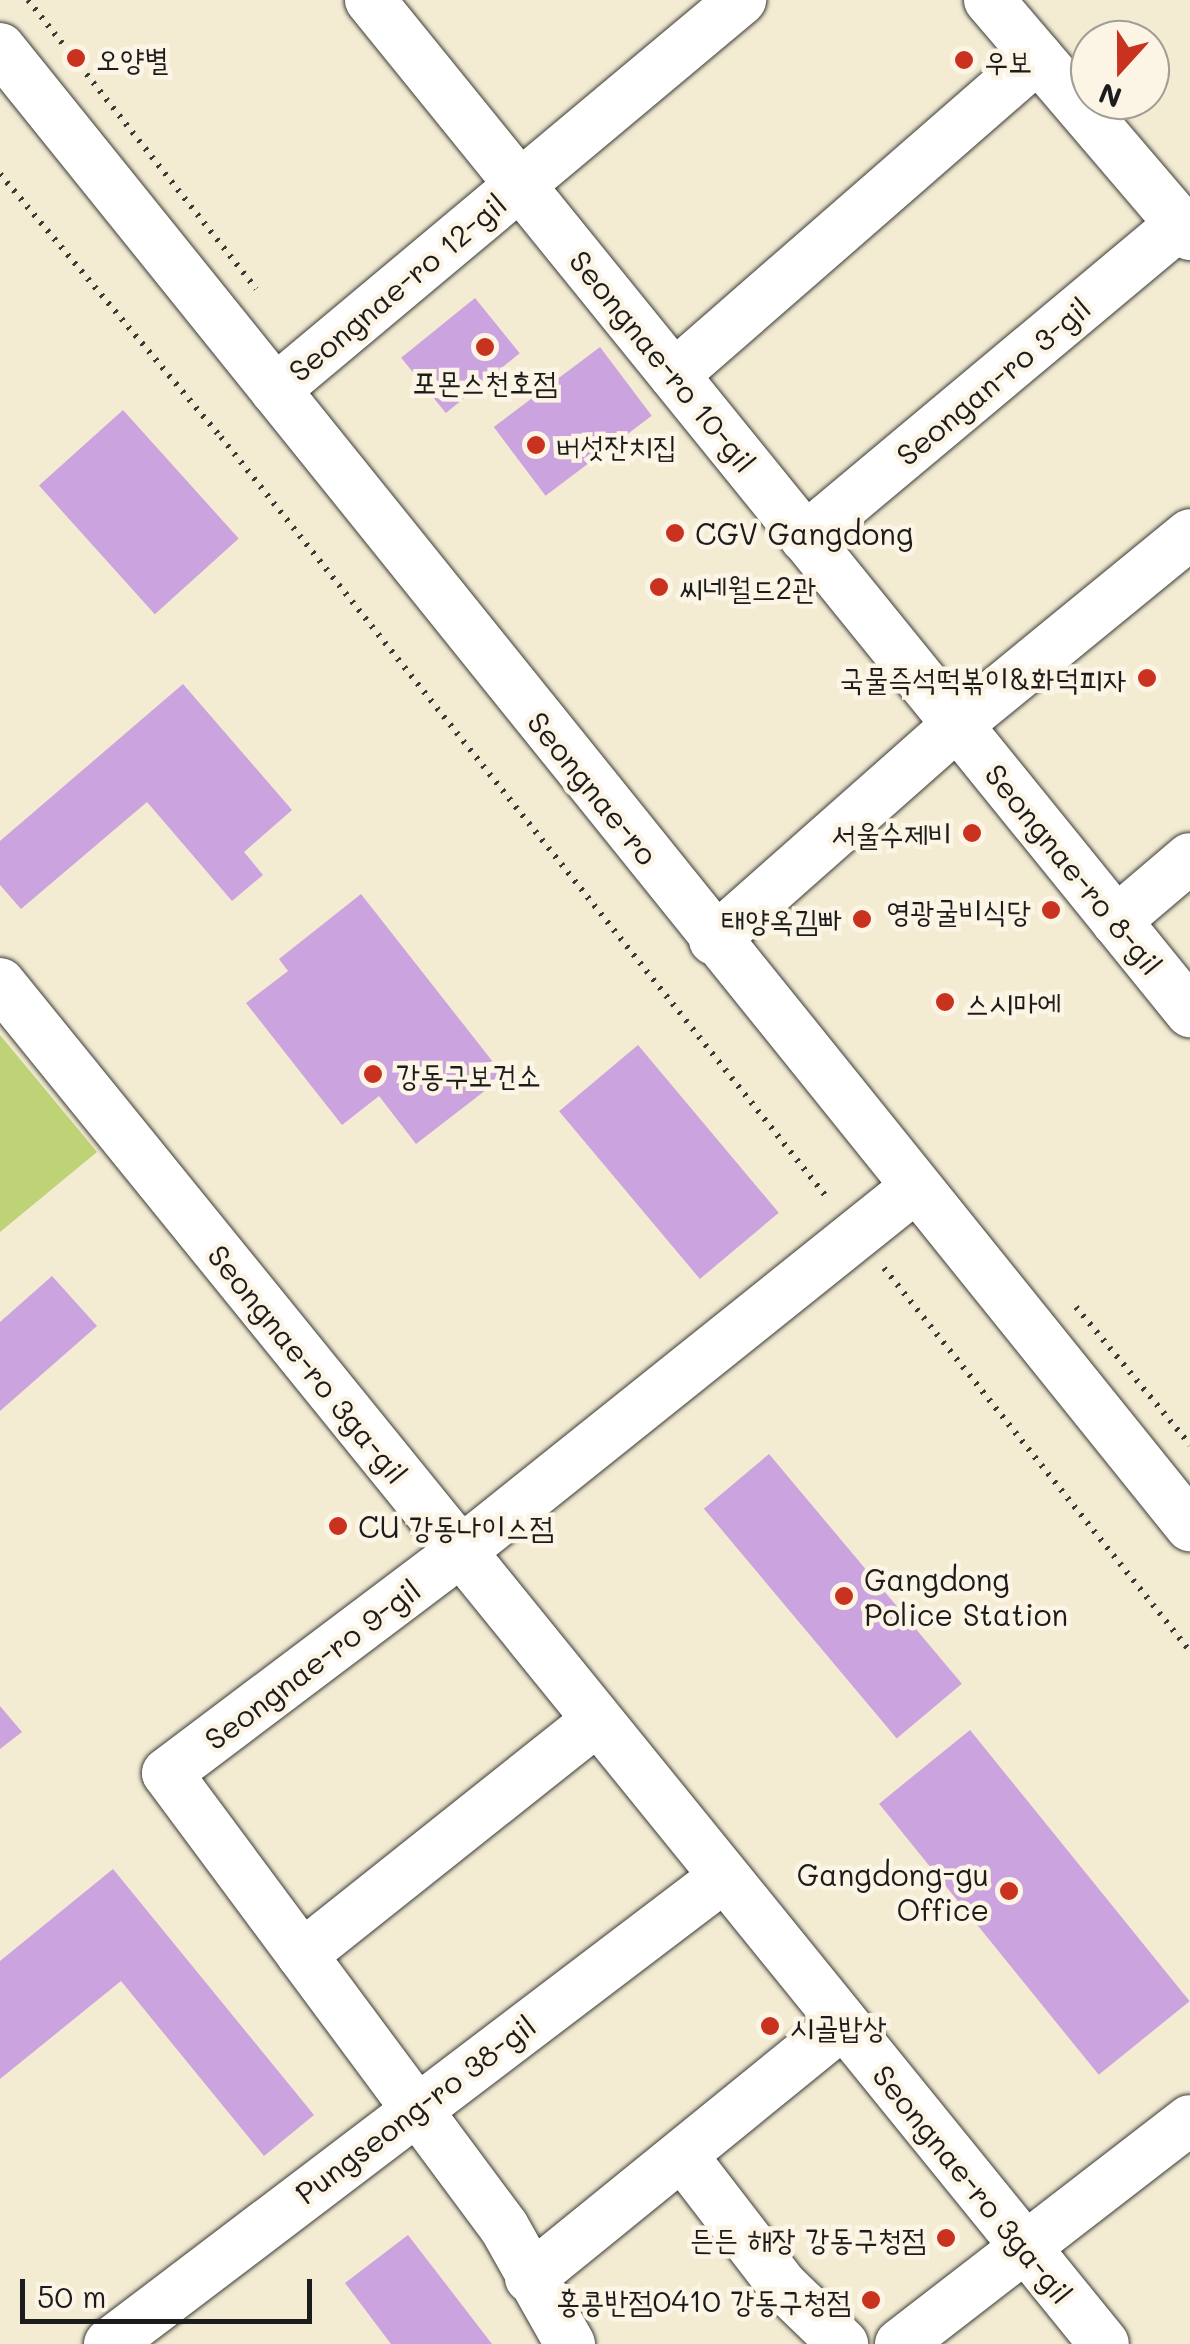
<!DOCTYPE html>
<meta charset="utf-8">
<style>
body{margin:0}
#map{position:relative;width:1190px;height:2344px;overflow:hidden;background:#f3ecd3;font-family:Mali,"Poor Story",sans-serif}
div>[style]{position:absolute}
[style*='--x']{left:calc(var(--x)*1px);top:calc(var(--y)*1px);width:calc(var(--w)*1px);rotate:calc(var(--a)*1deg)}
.green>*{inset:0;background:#bed276}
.building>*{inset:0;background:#cba3df;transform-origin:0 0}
.path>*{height:6px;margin-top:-3px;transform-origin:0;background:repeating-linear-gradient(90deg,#3c3b37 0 2.5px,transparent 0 10.5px)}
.roads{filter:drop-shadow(0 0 2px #3c3b37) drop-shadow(0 0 2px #3c3b37)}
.minor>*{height:50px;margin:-25px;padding:0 25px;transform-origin:25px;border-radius:25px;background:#fff}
.dots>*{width:28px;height:28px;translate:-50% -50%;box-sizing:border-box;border:5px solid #fcf5e5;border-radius:50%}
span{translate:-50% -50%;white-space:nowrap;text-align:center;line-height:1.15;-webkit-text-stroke:9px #fcf5e5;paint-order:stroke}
.poi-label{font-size:30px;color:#1c1c1c}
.left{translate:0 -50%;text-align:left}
.right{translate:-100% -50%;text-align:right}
.street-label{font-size:30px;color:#1c1c1c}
.north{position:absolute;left:1070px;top:20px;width:100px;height:100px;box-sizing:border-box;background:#fcf5e5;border:2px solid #a29e95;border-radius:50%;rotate:201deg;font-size:28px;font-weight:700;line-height:40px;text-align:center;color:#1c1c1c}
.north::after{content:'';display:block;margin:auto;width:35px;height:45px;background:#c8321e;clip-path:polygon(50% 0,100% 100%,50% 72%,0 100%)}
.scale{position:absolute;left:20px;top:2279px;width:292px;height:45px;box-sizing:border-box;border:5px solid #1c1c1c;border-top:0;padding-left:12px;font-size:30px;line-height:35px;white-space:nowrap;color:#1c1c1c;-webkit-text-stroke:8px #fcf5e5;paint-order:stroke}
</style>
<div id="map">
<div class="green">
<div style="clip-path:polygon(0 1035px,97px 1152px,0 1232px)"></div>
</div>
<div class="building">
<div style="left:475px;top:298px;width:71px;height:95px;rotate:51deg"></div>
<div style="left:600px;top:347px;width:86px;height:133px;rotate:53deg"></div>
<div style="left:123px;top:410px;width:173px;height:113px;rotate:48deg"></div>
<div style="clip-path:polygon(183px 684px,292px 810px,244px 852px,263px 875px,232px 901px,147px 802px,21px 909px,0 885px,0 841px)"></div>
<div style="clip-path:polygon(361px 894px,504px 1076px,416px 1144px,379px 1096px,342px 1125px,246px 1003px,288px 971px,279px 959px)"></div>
<div style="left:638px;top:1045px;width:219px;height:103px;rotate:50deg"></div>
<div style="clip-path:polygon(52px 1276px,97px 1326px,0 1411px,0 1322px)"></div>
<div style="left:769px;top:1454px;width:300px;height:85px;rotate:50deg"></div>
<div style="clip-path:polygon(0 1706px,22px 1732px,0 1749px)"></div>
<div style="left:970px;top:1730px;width:349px;height:117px;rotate:51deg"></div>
<div style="clip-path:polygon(113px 1869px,314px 2115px,264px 2156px,121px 1981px,0 2079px,0 1961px)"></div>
<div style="clip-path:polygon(408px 2235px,492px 2344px,391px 2344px,345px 2283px)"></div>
</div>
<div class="path">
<div style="--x:28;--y:0;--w:368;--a:51.7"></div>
<div style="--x:0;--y:174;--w:344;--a:50"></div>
<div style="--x:221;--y:437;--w:976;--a:51.45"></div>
<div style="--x:884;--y:1268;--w:490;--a:51.4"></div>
<div style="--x:1076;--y:1307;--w:179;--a:50.4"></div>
</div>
<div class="roads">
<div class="minor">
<div style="--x:370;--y:0;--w:1303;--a:50.98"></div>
<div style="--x:989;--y:0;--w:309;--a:49.5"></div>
<div style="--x:0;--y:48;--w:1898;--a:51.16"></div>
<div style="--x:674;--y:375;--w:483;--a:-41.1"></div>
<div style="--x:275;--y:390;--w:608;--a:-39.93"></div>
<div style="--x:805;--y:538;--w:490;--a:-39.9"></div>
<div style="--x:1116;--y:921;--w:97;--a:-40.4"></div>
<div style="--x:714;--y:940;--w:324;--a:-41.5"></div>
<div style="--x:957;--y:725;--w:301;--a:-39.3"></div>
<div style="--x:0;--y:983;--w:1752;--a:50.95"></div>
<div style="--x:302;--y:1955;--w:377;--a:-38.5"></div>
<div style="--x:682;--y:2155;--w:164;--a:52.4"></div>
<div style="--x:782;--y:2285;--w:85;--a:44"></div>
<div style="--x:530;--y:2278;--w:403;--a:-39.1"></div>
<div style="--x:109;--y:2344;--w:772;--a:-37.21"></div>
<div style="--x:570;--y:2344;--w:134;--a:-119.4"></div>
<div style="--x:504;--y:2227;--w:565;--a:-126.59"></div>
<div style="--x:167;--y:1773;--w:367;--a:-37"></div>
<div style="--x:460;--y:1552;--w:584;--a:-38.68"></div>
<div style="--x:900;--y:2344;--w:366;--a:-37.7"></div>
</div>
</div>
<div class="dots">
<div style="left:76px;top:58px;background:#c8321e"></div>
<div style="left:964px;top:60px;background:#c8321e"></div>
<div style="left:485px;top:347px;background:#c8321e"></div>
<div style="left:536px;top:445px;background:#c8321e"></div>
<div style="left:675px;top:533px;background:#c8321e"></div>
<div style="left:659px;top:587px;background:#c8321e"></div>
<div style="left:1147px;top:678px;background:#c8321e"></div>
<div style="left:972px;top:833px;background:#c8321e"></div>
<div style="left:1051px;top:910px;background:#c8321e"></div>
<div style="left:862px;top:919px;background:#c8321e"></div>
<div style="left:945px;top:1002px;background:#c8321e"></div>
<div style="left:373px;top:1074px;background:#c8321e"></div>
<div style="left:338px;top:1526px;background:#c8321e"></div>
<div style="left:844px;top:1596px;background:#c8321e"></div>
<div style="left:1009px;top:1891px;background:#c8321e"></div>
<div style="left:770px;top:2026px;background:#c8321e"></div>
<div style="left:946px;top:2238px;background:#c8321e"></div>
<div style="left:871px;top:2300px;background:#c8321e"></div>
</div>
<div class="poi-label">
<span class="left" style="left:96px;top:58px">오양별</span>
<span class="left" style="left:984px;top:60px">우보</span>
<span style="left:485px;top:381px">포몬스천호점</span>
<span class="left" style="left:556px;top:445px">버섯잔치집</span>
<span class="left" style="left:695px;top:533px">CGV Gangdong</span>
<span class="left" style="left:679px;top:587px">씨네월드2관</span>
<span class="right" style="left:1127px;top:678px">국물즉석떡볶이&amp;화덕피자</span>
<span class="right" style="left:952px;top:833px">서울수제비</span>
<span class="right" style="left:1031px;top:910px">영광굴비식당</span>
<span class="right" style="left:842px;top:919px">태양옥김빠</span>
<span class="left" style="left:965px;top:1002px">스시마에</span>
<span class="left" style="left:396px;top:1074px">강동구보건소</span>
<span class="left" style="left:358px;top:1526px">CU 강동나이스점</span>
<span class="left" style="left:864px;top:1596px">Gangdong<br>Police Station</span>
<span class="right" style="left:989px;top:1891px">Gangdong-gu<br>Office</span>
<span class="left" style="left:790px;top:2026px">시골밥상</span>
<span class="right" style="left:926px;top:2238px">든든 해장 강동구청점</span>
<span class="right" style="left:851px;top:2300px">홍콩반점0410 강동구청점</span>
</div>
<div class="street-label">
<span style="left:397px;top:287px;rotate:-40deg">Seongnae-ro 12-gil</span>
<span style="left:663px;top:361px;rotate:51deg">Seongnae-ro 10-gil</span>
<span style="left:993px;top:381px;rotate:-40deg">Seongan-ro 3-gil</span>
<span style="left:593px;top:788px;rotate:51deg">Seongnae-ro</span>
<span style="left:1074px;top:869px;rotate:51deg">Seongnae-ro 8-gil</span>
<span style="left:308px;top:1364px;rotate:51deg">Seongnae-ro 3ga-gil</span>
<span style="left:312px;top:1664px;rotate:-37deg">Seongnae-ro 9-gil</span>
<span style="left:415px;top:2109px;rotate:-37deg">Pungseong-ro 38-gil</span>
<span style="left:973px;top:2184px;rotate:51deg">Seongnae-ro 3ga-gil</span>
</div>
<div class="north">N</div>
<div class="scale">50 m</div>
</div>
